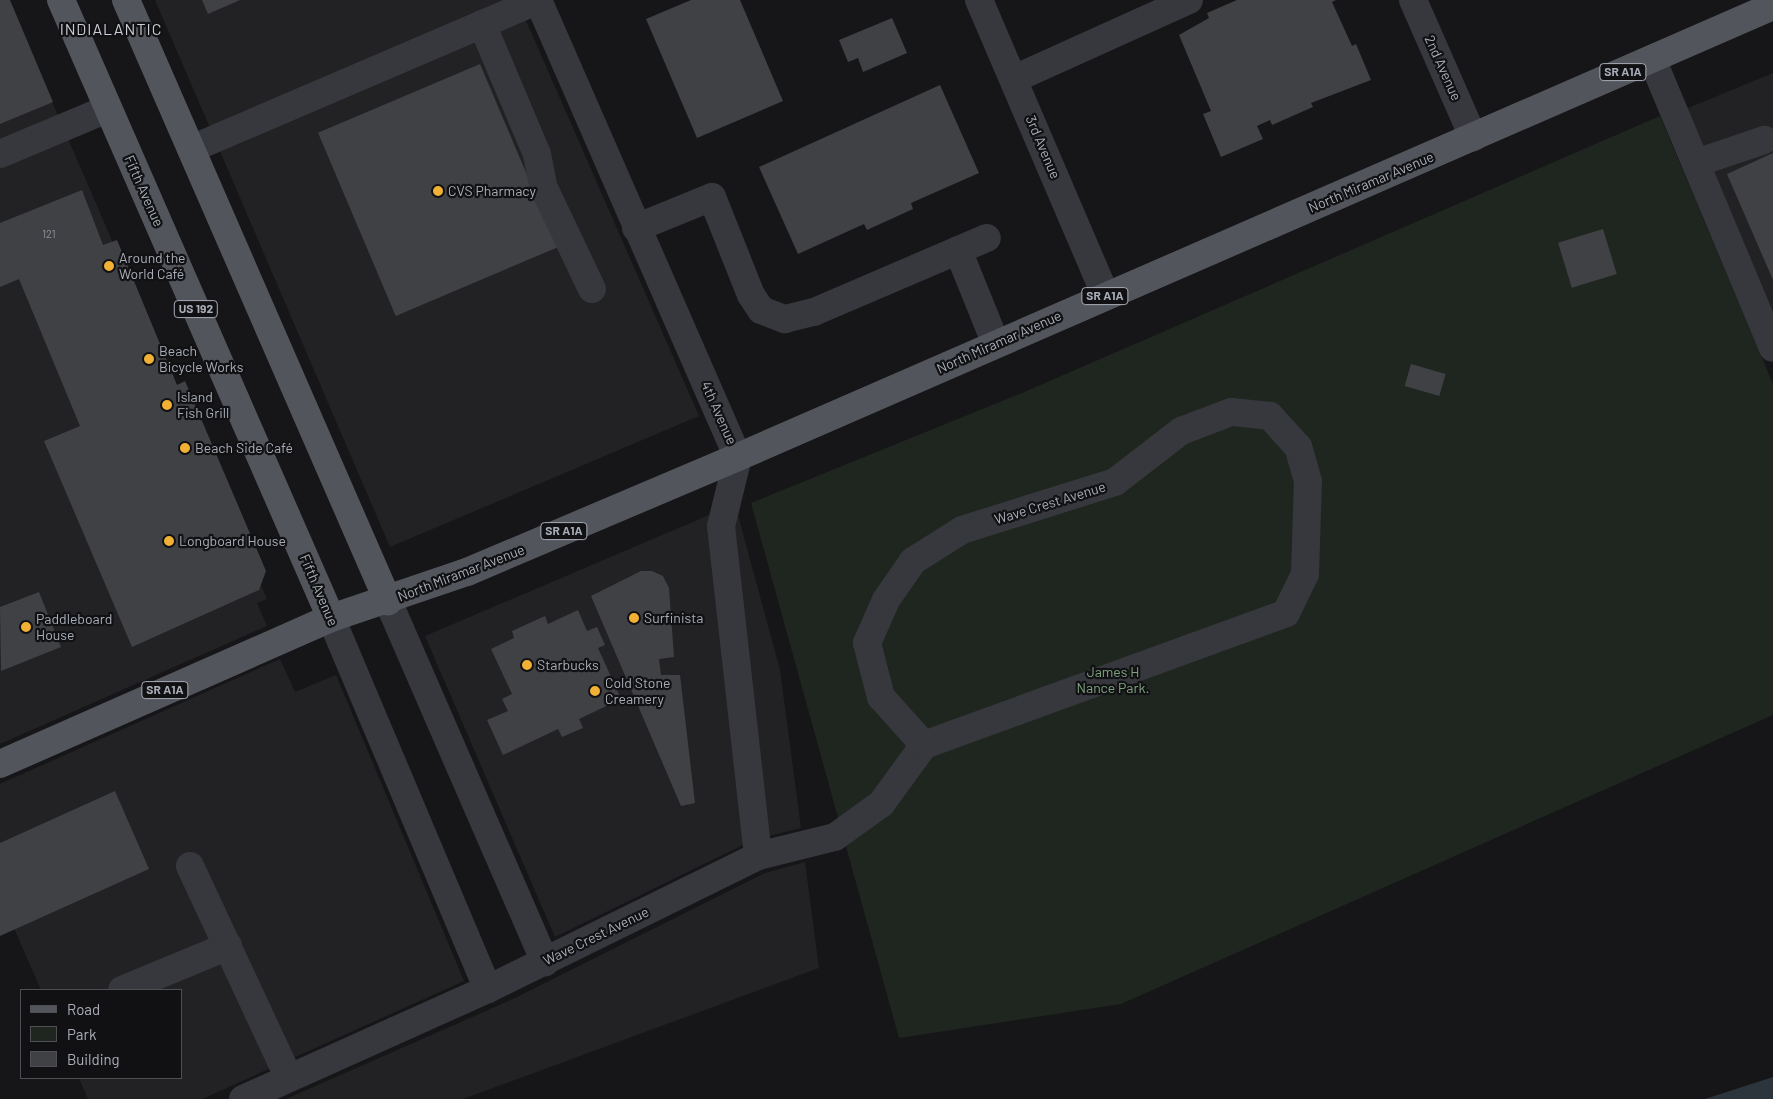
<!DOCTYPE html>
<meta charset="utf-8">
<style>
body{margin:0}
#map{position:relative;width:1773px;height:1099px;overflow:hidden;background:#161618;font-family:Barlow,sans-serif}
div>[style]{position:absolute}
[style*='--x']{left:calc(var(--x)*1px);top:calc(var(--y)*1px);width:calc(var(--w)*1px);rotate:calc(var(--a)*1deg)}
.built>*{inset:0;background:#222225}
.green>*{inset:0;background:#1e261f}
.water>*{inset:0;background:#2c353c}
.building>*{inset:0;background:#404145;transform-origin:0 0}
.minor>*{height:28px;margin:-14px;padding:0 14px;transform-origin:14px;border-radius:14px;background:#37383d}
.major>*{height:28px;margin:-14px;padding:0 14px;transform-origin:14px;border-radius:14px;background:#53555c}
.dots>*{width:14px;height:14px;translate:-50% -50%;box-sizing:border-box;border:2px solid #111113;border-radius:50%}
span{translate:-50% -50%;white-space:nowrap;text-align:center;line-height:1.15;-webkit-text-stroke:4.5px #111113;paint-order:stroke}
.number-label{font-size:11px;color:#8e929b}
.number-label span{-webkit-text-stroke-width:0}
.shield-label span{padding:1px 4px;background:#111113;border:1px solid;border-radius:4px;-webkit-text-stroke-width:0}
.shield-label{font-size:12px;color:#a8adb8;font-weight:700}
.street-label{font-size:14px;color:#a8adb8}
.poi-label{font-size:14px;color:#a8adb8}
.left{translate:0 -50%;text-align:left}
.park-label{font-size:14px;color:#7fa381}
.quarter-label{font-size:16px;color:#c9ccd4;letter-spacing:1px}
.legend{position:absolute;left:20px;top:989px;width:162px;height:90px;box-sizing:border-box;background:#111113;border:1px solid #4d4f55;margin:0;padding:6px 9px;list-style:none;font-size:15px;color:#a8adb8}
.legend li{display:flex;align-items:center;gap:10px;height:25px}
.legend b{width:25px;border:1px solid #4d4f55}
</style>
<div id="map">
<div class="built">
<div style="clip-path:polygon(0 0,8px 0,267px 599px,257px 603px,267px 626px,0 744px)"></div>
<div style="clip-path:polygon(155px 0,517px 0,699px 416px,390px 547px)"></div>
<div style="clip-path:polygon(1773px 73px,1773px 341px,1676px 113px)"></div>
<div style="clip-path:polygon(735px 504px,780px 670px,801px 828px,753px 840px,555px 937px,425px 636px)"></div>
<div style="clip-path:polygon(280px 659px,295px 692px,336px 675px,464px 981px,202px 1099px,88px 1099px,79px 1078px,181px 1078px,181px 990px,41px 990px,0 896px,0 784px)"></div>
<div style="clip-path:polygon(805px 862px,819px 968px,463px 1099px,286px 1099px,513px 999px,765px 873px)"></div>
</div>
<div class="green">
<div style="clip-path:polygon(1660px 116px,1773px 384px,1773px 715px,1121px 1004px,899px 1038px,751px 503px,1022px 393px)"></div>
</div>
<div class="water">
<div style="clip-path:polygon(1773px 1077px,1773px 1099px,1705px 1099px)"></div>
</div>
<div class="building">
<div style="clip-path:polygon(0 0,10px 0,53px 102px,0 124px)"></div>
<div style="clip-path:polygon(202px 0,240px 0,208px 14px)"></div>
<div style="clip-path:polygon(691px 0,740px 0,783px 101px,697px 138px,646px 19px)"></div>
<div style="clip-path:polygon(1237px 0,1336px 0,1332px 2px,1352px 46px,1356px 44px,1371px 80px,1311px 103px,1313px 107px,1272px 125px,1270px 120px,1257px 126px,1263px 139px,1221px 157px,1203px 114px,1211px 111px,1179px 35px,1209px 18px,1207px 13px)"></div>
<div style="clip-path:polygon(892px 18px,907px 53px,863px 72px,858px 58px,848px 62px,839px 40px)"></div>
<div style="left:480px;top:64px;width:199px;height:176px;rotate:67deg"></div>
<div style="clip-path:polygon(940px 85px,979px 173px,911px 203px,913px 209px,867px 230px,864px 224px,798px 254px,759px 167px)"></div>
<div style="clip-path:polygon(1773px 153px,1773px 280px,1727px 174px)"></div>
<div style="clip-path:polygon(82px 190px,103px 245px,117px 240px,177px 385px,185px 381px,266px 571px,259px 590px,132px 647px,44px 441px,80px 426px,19px 279px,0 287px,0 223px)"></div>
<div style="left:1603px;top:229px;width:47px;height:47px;rotate:73deg"></div>
<div style="left:1411px;top:364px;width:36px;height:23px;rotate:16deg"></div>
<div style="clip-path:polygon(641px 571px,652px 571px,663px 576px,669px 588px,674px 657px,659px 659px,661px 675px,680px 675px,695px 803px,681px 806px,591px 596px)"></div>
<div style="clip-path:polygon(39px 592px,61px 647px,1px 671px,0 607px)"></div>
<div style="clip-path:polygon(578px 610px,587px 631px,597px 627px,605px 645px,598px 648px,621px 699px,579px 719px,583px 728px,562px 737px,558px 729px,503px 755px,487px 720px,508px 711px,502px 699px,512px 694px,491px 649px,514px 638px,512px 631px,545px 616px,548px 624px)"></div>
<div style="clip-path:polygon(115px 791px,149px 869px,0 936px,0 843px)"></div>
</div>
<div class="minor">
<div style="--x:538;--y:0;--w:499;--a:66.4"></div>
<div style="--x:738;--y:457;--w:71;--a:103.8"></div>
<div style="--x:721;--y:526;--w:332;--a:83.6"></div>
<div style="--x:979;--y:0;--w:322;--a:66.8"></div>
<div style="--x:1413;--y:0;--w:150;--a:66.3"></div>
<div style="--x:482;--y:24;--w:141;--a:67.1"></div>
<div style="--x:537;--y:154;--w:33;--a:79"></div>
<div style="--x:543;--y:186;--w:114;--a:64.6"></div>
<div style="--x:1652;--y:59;--w:313;--a:67.3"></div>
<div style="--x:1014;--y:79;--w:192;--a:-24.3"></div>
<div style="--x:191;--y:149;--w:378;--a:-23.2"></div>
<div style="--x:0;--y:154;--w:116;--a:-22.8"></div>
<div style="--x:1696;--y:163;--w:72;--a:-18.7"></div>
<div style="--x:636;--y:228;--w:82;--a:-22.2"></div>
<div style="--x:712;--y:197;--w:105;--a:68.3"></div>
<div style="--x:751;--y:295;--w:18;--a:56"></div>
<div style="--x:761;--y:310;--w:26;--a:21"></div>
<div style="--x:785;--y:319;--w:30;--a:-14"></div>
<div style="--x:814;--y:312;--w:188;--a:-23.2"></div>
<div style="--x:958;--y:250;--w:101;--a:68"></div>
<div style="--x:388;--y:601;--w:394;--a:66.5"></div>
<div style="--x:331;--y:618;--w:403;--a:67.1"></div>
<div style="--x:190;--y:866;--w:234;--a:65"></div>
<div style="--x:122;--y:990;--w:115;--a:-22.5"></div>
<div style="--x:243;--y:1099;--w:269;--a:-24.2"></div>
<div style="--x:488;--y:989;--w:301;--a:-26.2"></div>
<div style="--x:758;--y:856;--w:79;--a:-13.9"></div>
<div style="--x:835;--y:837;--w:57;--a:-35.7"></div>
<div style="--x:881;--y:804;--w:73;--a:-53.9"></div>
<div style="--x:924;--y:745;--w:385;--a:-20"></div>
<div style="--x:1286;--y:613;--w:43;--a:-64"></div>
<div style="--x:1305;--y:574;--w:93;--a:-88.2"></div>
<div style="--x:1308;--y:481;--w:35;--a:-106"></div>
<div style="--x:1298;--y:447;--w:42;--a:-132.1"></div>
<div style="--x:1270;--y:416;--w:39;--a:-174"></div>
<div style="--x:1231;--y:412;--w:53;--a:159.2"></div>
<div style="--x:1181;--y:431;--w:83;--a:142.3"></div>
<div style="--x:1115;--y:482;--w:160;--a:162.6"></div>
<div style="--x:962;--y:530;--w:58;--a:147.7"></div>
<div style="--x:913;--y:561;--w:47;--a:124.7"></div>
<div style="--x:886;--y:600;--w:47;--a:113.8"></div>
<div style="--x:867;--y:643;--w:56;--a:75.5"></div>
<div style="--x:881;--y:697;--w:64;--a:48.1"></div>
</div>
<div class="major">
<div style="--x:61;--y:0;--w:674;--a:66.4"></div>
<div style="--x:126;--y:0;--w:656;--a:66.45"></div>
<div style="--x:0;--y:764;--w:362;--a:-23.8"></div>
<div style="--x:331;--y:618;--w:144;--a:-18.7"></div>
<div style="--x:467;--y:572;--w:294;--a:-23"></div>
<div style="--x:738;--y:457;--w:1129;--a:-23.55"></div>
</div>
<div class="dots">
<div style="left:438px;top:191px;background:#f2b134"></div>
<div style="left:109px;top:266px;background:#f2b134"></div>
<div style="left:149px;top:359px;background:#f2b134"></div>
<div style="left:167px;top:405px;background:#f2b134"></div>
<div style="left:185px;top:448px;background:#f2b134"></div>
<div style="left:169px;top:541px;background:#f2b134"></div>
<div style="left:634px;top:618px;background:#f2b134"></div>
<div style="left:26px;top:627px;background:#f2b134"></div>
<div style="left:527px;top:665px;background:#f2b134"></div>
<div style="left:595px;top:691px;background:#f2b134"></div>
</div>
<div class="number-label">
<span style="left:49px;top:234px">121</span>
</div>
<div class="shield-label">
<span style="left:1623px;top:72px">SR A1A</span>
<span style="left:1105px;top:296px">SR A1A</span>
<span style="left:196px;top:309px">US 192</span>
<span style="left:564px;top:531px">SR A1A</span>
<span style="left:165px;top:690px">SR A1A</span>
</div>
<div class="street-label">
<span style="left:1443px;top:68px;rotate:66deg">2nd Avenue</span>
<span style="left:1043px;top:147px;rotate:67deg">3rd Avenue</span>
<span style="left:1371px;top:182px;rotate:-23deg">North Miramar Avenue</span>
<span style="left:144px;top:191px;rotate:66deg">Fifth Avenue</span>
<span style="left:999px;top:342px;rotate:-24deg">North Miramar Avenue</span>
<span style="left:719px;top:413px;rotate:66deg">4th Avenue</span>
<span style="left:1050px;top:503px;rotate:-17deg">Wave Crest Avenue</span>
<span style="left:461px;top:573px;rotate:-21deg">North Miramar Avenue</span>
<span style="left:319px;top:590px;rotate:67deg">Fifth Avenue</span>
<span style="left:596px;top:936px;rotate:-26deg">Wave Crest Avenue</span>
</div>
<div class="poi-label">
<span class="left" style="left:448px;top:191px">CVS Pharmacy</span>
<span class="left" style="left:119px;top:266px">Around the<br>World Café</span>
<span class="left" style="left:159px;top:359px">Beach<br>Bicycle Works</span>
<span class="left" style="left:177px;top:405px">Island<br>Fish Grill</span>
<span class="left" style="left:195px;top:448px">Beach Side Café</span>
<span class="left" style="left:179px;top:541px">Longboard House</span>
<span class="left" style="left:644px;top:618px">Surfinista</span>
<span class="left" style="left:36px;top:627px">Paddleboard<br>House</span>
<span class="left" style="left:537px;top:665px">Starbucks</span>
<span class="left" style="left:605px;top:691px">Cold Stone<br>Creamery</span>
</div>
<div class="park-label">
<span style="left:1113px;top:680px">James H<br>Nance Park.</span>
</div>
<div class="quarter-label">
<span style="left:111px;top:29px">INDIALANTIC</span>
</div>
<ul class="legend">
<li><b style="height:6px;background:#53555c"></b>Road</li>
<li><b style="height:14px;background:#1e261f"></b>Park</li>
<li><b style="height:14px;background:#404145"></b>Building</li>
</ul>
</div>
